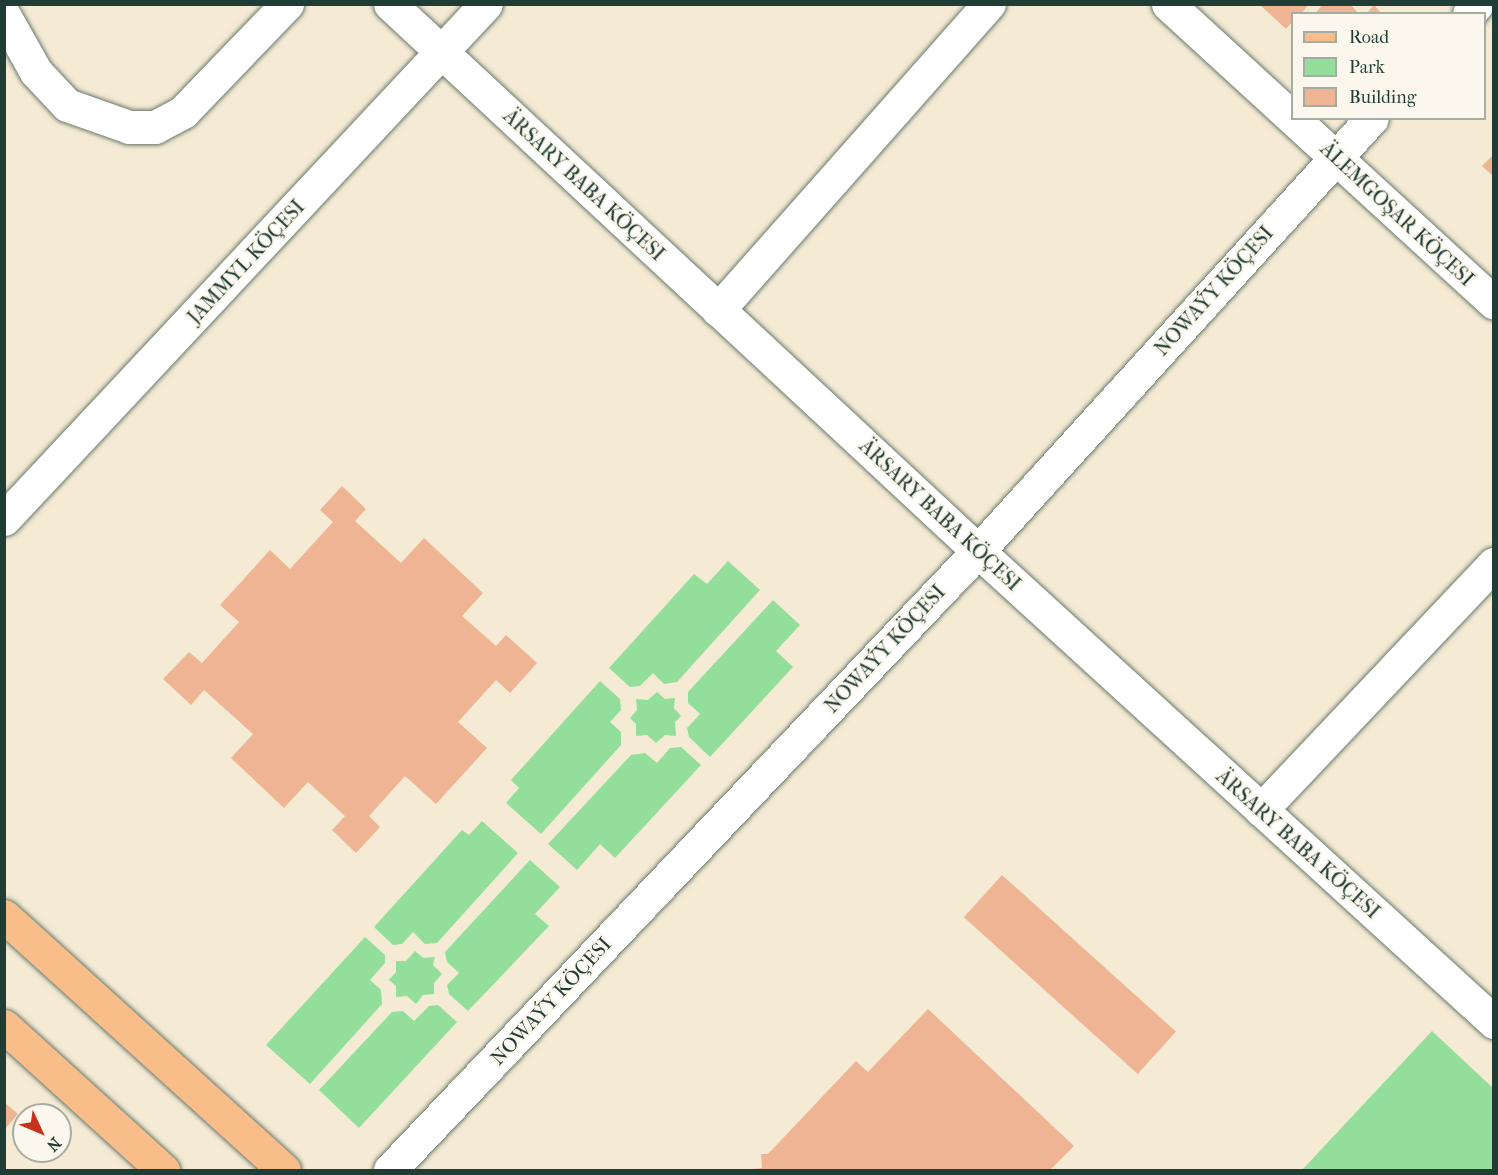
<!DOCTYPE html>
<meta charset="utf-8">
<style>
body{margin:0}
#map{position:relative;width:1498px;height:1175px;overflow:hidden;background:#f5ebd5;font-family:"IM FELL French Canon",serif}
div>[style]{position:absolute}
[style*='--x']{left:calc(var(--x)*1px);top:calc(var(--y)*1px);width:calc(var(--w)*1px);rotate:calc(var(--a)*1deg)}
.green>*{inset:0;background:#93de9a}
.building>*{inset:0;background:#efb493;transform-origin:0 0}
.roads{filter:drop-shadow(0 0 2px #6a7a6c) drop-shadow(0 0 2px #6a7a6c)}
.minor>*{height:33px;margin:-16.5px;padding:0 16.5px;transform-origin:16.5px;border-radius:16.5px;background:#fff}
.major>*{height:33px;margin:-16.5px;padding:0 16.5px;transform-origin:16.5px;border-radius:16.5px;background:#f8bd89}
span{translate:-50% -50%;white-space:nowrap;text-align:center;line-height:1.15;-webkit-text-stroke:4.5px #fbf7ec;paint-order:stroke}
.street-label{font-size:20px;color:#1f3d34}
.frame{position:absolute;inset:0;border:6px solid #1f3d34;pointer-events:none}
.legend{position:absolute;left:1291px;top:12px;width:195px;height:108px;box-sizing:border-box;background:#fbf7ec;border:2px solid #a3ada2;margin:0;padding:8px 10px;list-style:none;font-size:18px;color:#1f3d34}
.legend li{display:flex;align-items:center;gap:12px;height:30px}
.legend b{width:30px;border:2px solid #a3ada2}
.north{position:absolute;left:12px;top:1103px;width:60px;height:60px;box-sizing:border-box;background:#fbf7ec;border:2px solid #a3ada2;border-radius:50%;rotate:134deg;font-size:16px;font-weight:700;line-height:24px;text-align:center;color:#1f3d34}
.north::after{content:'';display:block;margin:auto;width:21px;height:27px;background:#c8321e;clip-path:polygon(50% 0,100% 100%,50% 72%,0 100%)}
</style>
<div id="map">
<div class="green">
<div style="clip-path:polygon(728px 561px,760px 590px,677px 682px,664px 684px,653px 673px,640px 686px,630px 687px,609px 668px,694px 574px,707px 584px)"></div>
<div style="clip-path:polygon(773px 600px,800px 625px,776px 651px,793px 667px,710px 757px,689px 737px,687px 728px,700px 714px,688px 703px,688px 692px)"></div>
<div style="clip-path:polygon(600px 681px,620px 699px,621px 710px,610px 722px,621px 732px,621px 745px,541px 834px,506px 803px,519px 788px,511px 780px)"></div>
<div style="clip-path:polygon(657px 692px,665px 699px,675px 698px,674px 708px,681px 716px,675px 722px,676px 736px,665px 735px,656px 743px,647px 735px,636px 736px,636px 724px,630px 718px,637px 710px,636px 699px,648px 700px)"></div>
<div style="clip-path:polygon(681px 747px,701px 765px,615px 858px,600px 844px,577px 870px,548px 844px,631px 755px,645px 753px,657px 763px,670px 748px)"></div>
<div style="clip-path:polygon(482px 821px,518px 853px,437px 943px,425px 944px,413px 932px,402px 944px,393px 945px,374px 927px,462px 830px,469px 835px)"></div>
<div style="clip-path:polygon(530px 860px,560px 887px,535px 914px,549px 926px,468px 1011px,449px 994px,447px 985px,459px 973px,447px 962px,445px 952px)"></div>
<div style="clip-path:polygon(365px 937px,385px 955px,385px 963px,370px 980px,381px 990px,382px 1004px,310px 1084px,266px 1045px)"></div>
<div style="clip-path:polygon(415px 951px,423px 958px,435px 957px,433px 965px,442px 974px,434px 983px,434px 994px,423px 995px,416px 1004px,407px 996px,396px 997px,396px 986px,389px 980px,396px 972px,396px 961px,406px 961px)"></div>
<div style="clip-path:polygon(438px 1005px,457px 1022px,359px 1128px,319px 1090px,392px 1012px,403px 1011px,414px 1021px,429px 1006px)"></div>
<div style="clip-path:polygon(1432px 1031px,1493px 1088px,1493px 1170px,1302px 1170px)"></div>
</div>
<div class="building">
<div style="clip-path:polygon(1259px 4px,1309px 4px,1301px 14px,1292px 14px,1292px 22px,1286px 29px)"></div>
<div style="clip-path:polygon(1323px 4px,1350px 4px,1359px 14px,1315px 14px)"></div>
<div style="clip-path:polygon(1374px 5px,1382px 14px,1366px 14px)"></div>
<div style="clip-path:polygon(1494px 154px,1494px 177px,1482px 166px)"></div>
<div style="clip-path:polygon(342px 486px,366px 509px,355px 521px,401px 563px,424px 538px,483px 593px,462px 616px,496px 646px,506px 635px,537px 663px,510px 693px,496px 680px,458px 722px,487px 748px,436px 804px,405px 776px,369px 816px,380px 827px,356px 853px,332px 830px,345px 816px,308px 782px,284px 808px,231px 758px,253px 734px,204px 690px,191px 705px,163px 679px,189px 652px,202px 663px,239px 622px,220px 605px,270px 550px,290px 569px,333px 522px,320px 510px)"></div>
<div style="left:1002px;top:875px;width:234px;height:57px;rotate:42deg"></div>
<div style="clip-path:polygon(928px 1009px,1074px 1146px,1050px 1170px,742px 1170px,762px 1168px,761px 1154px,768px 1154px,856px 1061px,868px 1072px)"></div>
<div style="clip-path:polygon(5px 1103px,18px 1114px,5px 1129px)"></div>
</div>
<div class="roads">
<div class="minor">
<div style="--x:390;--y:4;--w:803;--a:42.93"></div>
<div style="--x:978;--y:551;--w:699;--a:42.39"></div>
<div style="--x:1168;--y:4;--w:442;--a:42.5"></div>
<div style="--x:1469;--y:14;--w:13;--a:-51"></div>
<div style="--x:4;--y:15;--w:65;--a:60.7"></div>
<div style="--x:36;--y:72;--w:45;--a:46.8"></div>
<div style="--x:67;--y:105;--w:66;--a:19.5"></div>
<div style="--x:129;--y:127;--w:26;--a:0"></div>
<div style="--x:155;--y:127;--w:32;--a:-28"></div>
<div style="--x:183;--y:112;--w:150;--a:-46.1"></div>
<div style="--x:718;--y:310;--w:409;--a:-48.5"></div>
<div style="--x:4;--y:519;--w:705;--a:-46.9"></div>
<div style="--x:1261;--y:810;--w:339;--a:-46.6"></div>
<div style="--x:390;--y:1170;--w:854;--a:-46.47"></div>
<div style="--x:978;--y:551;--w:585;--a:-47.7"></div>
</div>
<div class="major">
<div style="--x:4;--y:916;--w:378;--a:42.2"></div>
<div style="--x:4;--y:1026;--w:215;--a:42.2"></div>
</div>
</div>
<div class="street-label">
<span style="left:584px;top:185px;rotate:43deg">ÄRSARY BABA KÖÇESI</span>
<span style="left:1397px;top:214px;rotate:43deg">ÄLEMGOŞAR KÖÇESI</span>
<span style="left:246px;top:262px;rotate:-47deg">JAMMYL KÖÇESI</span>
<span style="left:1214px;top:291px;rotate:-48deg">NOWAÝY KÖÇESI</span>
<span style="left:940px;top:515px;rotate:43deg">ÄRSARY BABA KÖÇESI</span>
<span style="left:885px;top:649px;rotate:-47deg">NOWAÝY KÖÇESI</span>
<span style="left:1298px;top:844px;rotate:42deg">ÄRSARY BABA KÖÇESI</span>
<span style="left:551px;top:1001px;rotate:-47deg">NOWAÝY KÖÇESI</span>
</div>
<div class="frame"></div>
<ul class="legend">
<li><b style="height:8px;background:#f8bd89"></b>Road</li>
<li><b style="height:16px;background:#93de9a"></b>Park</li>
<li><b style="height:16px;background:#efb493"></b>Building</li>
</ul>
<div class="north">N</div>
</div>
